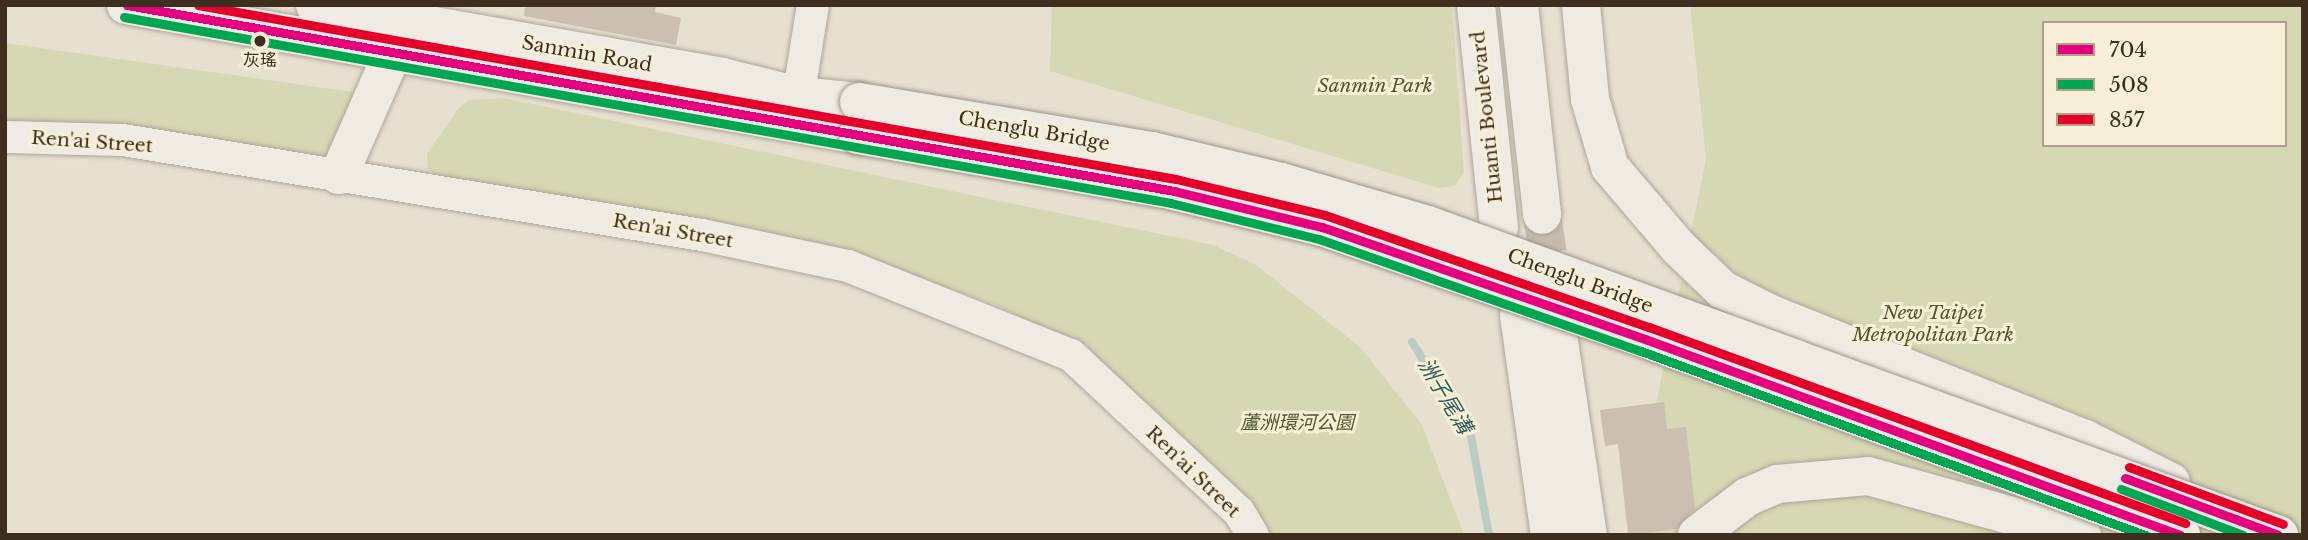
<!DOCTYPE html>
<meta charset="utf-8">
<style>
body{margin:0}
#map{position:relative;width:2308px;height:540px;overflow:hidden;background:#e7e0d1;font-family:"Libre Baskerville","Noto Sans TC",serif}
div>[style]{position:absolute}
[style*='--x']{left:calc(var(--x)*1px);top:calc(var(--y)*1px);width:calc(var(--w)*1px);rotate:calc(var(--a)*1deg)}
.green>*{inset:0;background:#d6d7b3;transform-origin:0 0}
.stream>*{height:8px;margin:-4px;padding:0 4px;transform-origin:4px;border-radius:4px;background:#bcccc2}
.building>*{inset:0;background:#cbbfb2}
.tertiary-tunnel>*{height:38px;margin-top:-19px;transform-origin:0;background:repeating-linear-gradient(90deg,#c5bcae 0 38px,transparent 0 57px)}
.roads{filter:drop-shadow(0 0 2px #ada599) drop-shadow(0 0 2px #ada599)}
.minor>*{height:32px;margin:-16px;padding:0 16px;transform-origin:16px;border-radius:16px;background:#efebe3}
.tertiary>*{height:38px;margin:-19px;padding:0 19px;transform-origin:19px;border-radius:19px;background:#efebe3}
.secondary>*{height:38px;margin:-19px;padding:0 19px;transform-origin:19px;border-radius:19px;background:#efebe3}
.bridges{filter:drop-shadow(0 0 2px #9c958a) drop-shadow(0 0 2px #9c958a)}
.secondary-bridge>*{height:38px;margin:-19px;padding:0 19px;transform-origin:19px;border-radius:19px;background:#efebe3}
.bus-1>*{height:9px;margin:-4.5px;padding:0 4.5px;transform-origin:4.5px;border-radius:4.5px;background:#e5007d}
.bus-2>*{height:9px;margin:-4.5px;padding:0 4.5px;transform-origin:4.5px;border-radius:4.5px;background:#00a651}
.bus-3>*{height:9px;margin:-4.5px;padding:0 4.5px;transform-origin:4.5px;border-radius:4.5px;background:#e4002b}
.dots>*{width:19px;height:19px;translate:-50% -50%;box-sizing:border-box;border:4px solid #f7eed8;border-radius:50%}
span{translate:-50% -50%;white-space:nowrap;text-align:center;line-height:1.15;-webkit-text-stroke:6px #f7eed8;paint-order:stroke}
.bus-label{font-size:17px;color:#3d2e20}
.street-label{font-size:19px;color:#3d2e20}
.park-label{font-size:19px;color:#4d5a26;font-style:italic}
.water-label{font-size:21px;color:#2f5d5a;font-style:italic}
.frame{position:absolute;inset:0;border:7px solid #3d2e20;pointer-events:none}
.legend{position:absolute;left:2042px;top:21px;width:245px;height:126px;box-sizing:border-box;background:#f7eed8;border:2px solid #ada18e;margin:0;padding:9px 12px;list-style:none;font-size:21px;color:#3d2e20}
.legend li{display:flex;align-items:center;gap:14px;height:35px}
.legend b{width:35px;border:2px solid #ada18e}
</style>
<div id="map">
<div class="green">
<div style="clip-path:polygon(1052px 5px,1452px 5px,1464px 173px,1455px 186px,1439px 188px,1050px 71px)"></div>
<div style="clip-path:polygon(evenodd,1690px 5px,2303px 5px,2303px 535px,1641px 535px,1636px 502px,1706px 159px,1690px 5px,2044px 23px,2285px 23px,2285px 145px,2044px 145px,2044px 23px)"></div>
<div style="left:5px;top:43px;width:373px;height:88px;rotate:8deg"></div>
<div style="clip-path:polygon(503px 98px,1213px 245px,1256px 265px,1360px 347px,1422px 425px,1464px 535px,1265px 535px,1249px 512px,1131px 389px,1061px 340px,997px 305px,854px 256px,437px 178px,428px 168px,427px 154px,457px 110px,469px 100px)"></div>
</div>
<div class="stream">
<div style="--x:1412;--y:342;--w:111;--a:57.9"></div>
<div style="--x:1471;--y:436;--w:101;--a:79.7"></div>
</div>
<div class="building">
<div style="clip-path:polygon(525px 5px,656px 5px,655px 12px,681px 18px,676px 45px,524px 16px)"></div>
<div style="clip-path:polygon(1664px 402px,1667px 429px,1686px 427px,1695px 509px,1676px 529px,1628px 535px,1618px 444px,1605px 446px,1600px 410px)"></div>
</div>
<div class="tertiary-tunnel">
<div style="--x:1542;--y:215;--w:87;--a:81.4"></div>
</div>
<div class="roads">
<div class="minor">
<div style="--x:795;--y:117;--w:113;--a:-80.9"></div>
<div style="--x:5;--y:137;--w:118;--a:1.5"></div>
<div style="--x:123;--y:140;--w:587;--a:9.32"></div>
<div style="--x:702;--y:235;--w:149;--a:12"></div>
<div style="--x:848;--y:266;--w:240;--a:21.8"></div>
<div style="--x:1071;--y:355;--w:230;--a:43.1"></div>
<div style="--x:1239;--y:512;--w:27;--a:59"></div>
</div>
<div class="tertiary">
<div style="--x:1476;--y:5;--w:224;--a:84.1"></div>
<div style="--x:1519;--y:5;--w:211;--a:83.7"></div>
<div style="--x:339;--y:175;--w:134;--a:-66.3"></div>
<div style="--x:393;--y:52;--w:31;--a:-83"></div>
<div style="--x:1519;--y:315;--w:222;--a:82"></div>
<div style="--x:1557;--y:328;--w:209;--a:81.5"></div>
</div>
<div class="secondary">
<div style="--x:126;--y:5;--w:743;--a:10.07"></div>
<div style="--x:315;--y:5;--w:413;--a:10"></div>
<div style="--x:722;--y:77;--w:79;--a:13.9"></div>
<div style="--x:799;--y:96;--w:60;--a:5.7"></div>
<div style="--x:1581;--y:5;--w:94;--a:84.5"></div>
<div style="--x:1590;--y:99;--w:71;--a:73.6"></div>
<div style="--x:1610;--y:167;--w:106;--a:49.6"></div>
<div style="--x:1679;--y:248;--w:61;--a:43.7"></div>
<div style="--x:1723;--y:290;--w:56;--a:26.6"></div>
<div style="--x:1773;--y:315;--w:336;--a:21.7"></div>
<div style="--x:2085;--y:439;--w:96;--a:26.6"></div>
<div style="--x:1697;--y:535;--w:63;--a:-37.2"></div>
<div style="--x:1747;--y:497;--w:33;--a:-23"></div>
<div style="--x:1777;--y:484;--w:91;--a:-5"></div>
<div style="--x:1868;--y:476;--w:222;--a:15.4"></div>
</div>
</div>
<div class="bridges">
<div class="secondary-bridge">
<div style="--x:859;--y:102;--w:297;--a:9.5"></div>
<div style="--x:1152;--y:151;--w:133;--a:13.5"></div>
<div style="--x:1281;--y:182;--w:153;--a:16.3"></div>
<div style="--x:1428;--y:225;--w:906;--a:20.02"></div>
<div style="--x:858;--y:135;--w:321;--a:10"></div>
<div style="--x:1174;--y:191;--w:152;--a:13.7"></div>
<div style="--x:1322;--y:227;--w:342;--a:19.1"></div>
<div style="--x:1645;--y:339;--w:571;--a:20.09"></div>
</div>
</div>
<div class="bus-1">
<div style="--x:127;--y:5;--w:1063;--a:10.07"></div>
<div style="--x:1174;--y:191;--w:152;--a:13.7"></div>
<div style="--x:1322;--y:227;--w:342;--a:19.1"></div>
<div style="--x:1645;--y:339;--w:570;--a:20.12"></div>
<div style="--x:2125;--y:478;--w:163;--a:20.4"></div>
</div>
<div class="bus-2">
<div style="--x:124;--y:17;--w:1063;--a:10.07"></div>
<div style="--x:1171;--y:203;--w:152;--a:13.7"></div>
<div style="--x:1319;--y:239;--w:341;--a:19.2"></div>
<div style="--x:1641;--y:351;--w:537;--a:20.06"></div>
<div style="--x:2121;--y:489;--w:130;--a:20.7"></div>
</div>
<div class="bus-3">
<div style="--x:198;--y:5;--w:993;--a:10.09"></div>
<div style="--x:1176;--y:179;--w:153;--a:13.6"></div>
<div style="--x:1325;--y:215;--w:343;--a:19.1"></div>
<div style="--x:1649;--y:327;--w:571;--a:20.09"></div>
<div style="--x:2129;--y:467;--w:164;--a:20.3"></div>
</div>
<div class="dots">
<div style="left:260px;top:41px;background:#3d2e20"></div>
</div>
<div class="bus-label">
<span style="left:260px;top:61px">灰瑤</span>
</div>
<div class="street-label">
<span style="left:587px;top:54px;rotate:10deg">Sanmin Road</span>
<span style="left:1487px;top:117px;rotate:-96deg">Huanti Boulevard</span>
<span style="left:1034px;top:131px;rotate:10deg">Chenglu Bridge</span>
<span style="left:92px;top:142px;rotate:4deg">Ren'ai Street</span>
<span style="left:673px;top:231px;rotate:10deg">Ren'ai Street</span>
<span style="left:1580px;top:281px;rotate:20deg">Chenglu Bridge</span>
<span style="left:1193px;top:472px;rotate:44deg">Ren'ai Street</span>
</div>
<div class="park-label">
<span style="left:1375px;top:86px">Sanmin Park</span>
<span style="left:1933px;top:324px">New Taipei<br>Metropolitan Park</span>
<span style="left:1297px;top:423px">蘆洲環河公園</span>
</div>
<div class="water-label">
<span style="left:1445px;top:396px;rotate:59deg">洲子尾溝</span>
</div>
<div class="frame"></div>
<ul class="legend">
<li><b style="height:9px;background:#e5007d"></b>704</li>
<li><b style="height:9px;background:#00a651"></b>508</li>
<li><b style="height:9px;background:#e4002b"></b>857</li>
</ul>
</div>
